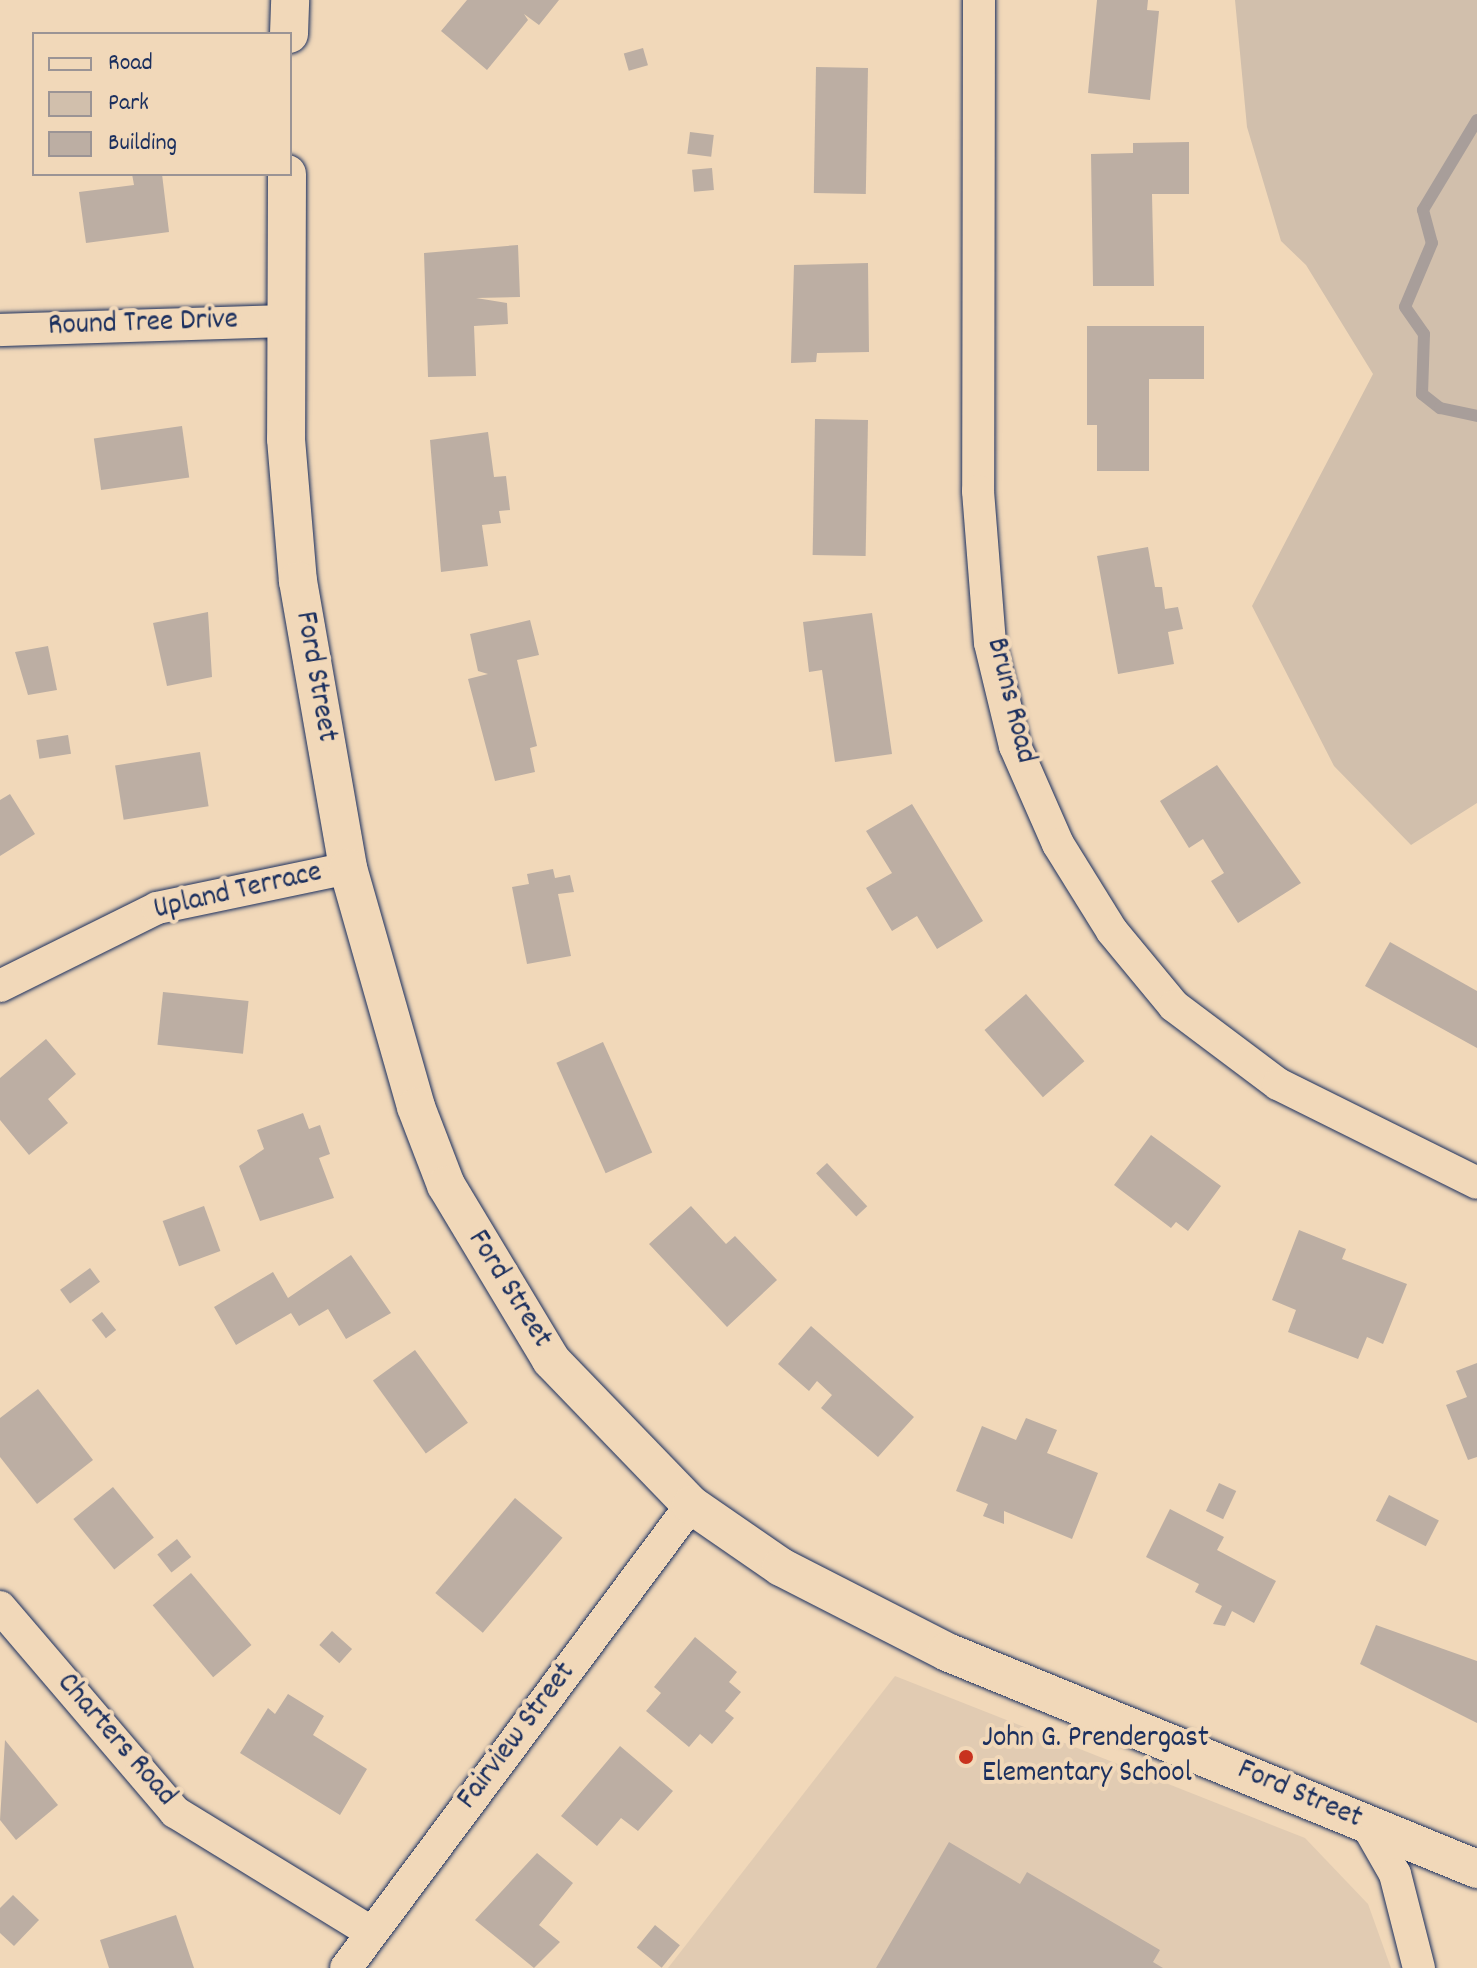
<!DOCTYPE html>
<style>
body{margin:0}
#map{position:relative;width:1477px;height:1968px;overflow:hidden;background:#f1d8b9;font-family:Dekko,sans-serif}
div>[style]{position:absolute}
[style*='--x']{left:calc(var(--x)*1px);top:calc(var(--y)*1px);width:calc(var(--w)*1px);rotate:calc(var(--a)*1deg)}
.built>*{inset:0;background:#e1cbb2}
.green>*{inset:0;background:#d1bfac}
.stream>*{height:12px;margin:-6px;padding:0 6px;transform-origin:6px;border-radius:6px;background:#a89e9a}
.building>*{inset:0;background:#bcaea3;transform-origin:0 0}
.roads{filter:drop-shadow(0 0 2px #1b2f5e) drop-shadow(0 0 2px #1b2f5e)}
.minor>*{height:32px;margin:-16px;padding:0 16px;transform-origin:16px;border-radius:16px;background:#f1d8b9}
.tertiary>*{height:38px;margin:-19px;padding:0 19px;transform-origin:19px;border-radius:19px;background:#f1d8b9}
.dots>*{width:22px;height:22px;translate:-50% -50%;box-sizing:border-box;border:4px solid #f1d8b9;border-radius:50%}
span{translate:-50% -50%;white-space:nowrap;text-align:center;line-height:1.15;-webkit-text-stroke:8px #f1d8b9;paint-order:stroke}
.street-label{font-size:30px;color:#1b2f5e}
.poi-label{font-size:30px;color:#1b2f5e}
.left{translate:0 -50%;text-align:left}
.legend{position:absolute;left:32px;top:32px;width:260px;height:144px;box-sizing:border-box;background:#f1d8b9;border:2px solid #9b9495;margin:0;padding:10px 14px;list-style:none;font-size:24px;color:#1b2f5e}
.legend li{display:flex;align-items:center;gap:16px;height:40px}
.legend b{width:40px;border:2px solid #9b9495}
</style>
<div id="map">
<div class="built">
<div style="clip-path:polygon(895px 1676px,1305px 1838px,1368px 1904px,1391px 1968px,668px 1968px)"></div>
</div>
<div class="green">
<div style="clip-path:polygon(1235px 0,1477px 0,1477px 803px,1411px 845px,1334px 766px,1252px 606px,1373px 374px,1306px 265px,1281px 241px,1247px 127px)"></div>
</div>
<div class="stream">
<div style="--x:1477;--y:120;--w:105;--a:121"></div>
<div style="--x:1423;--y:210;--w:34;--a:75"></div>
<div style="--x:1432;--y:243;--w:69;--a:112.9"></div>
<div style="--x:1405;--y:307;--w:33;--a:55"></div>
<div style="--x:1424;--y:334;--w:60;--a:91.9"></div>
<div style="--x:1422;--y:394;--w:23;--a:38"></div>
<div style="--x:1440;--y:408;--w:38;--a:12"></div>
</div>
<div class="building">
<div style="clip-path:polygon(467px 0,559px 0,539px 25px,524px 14px,528px 20px,487px 70px,441px 31px)"></div>
<div style="clip-path:polygon(1097px 0,1148px 0,1147px 10px,1159px 11px,1150px 100px,1088px 93px)"></div>
<div style="left:643px;top:48px;width:18px;height:20px;rotate:74deg"></div>
<div style="left:816px;top:67px;width:52px;height:126px;rotate:1deg"></div>
<div style="left:690px;top:132px;width:24px;height:22px;rotate:7deg"></div>
<div style="clip-path:polygon(1189px 142px,1189px 194px,1152px 194px,1154px 286px,1093px 286px,1091px 154px,1133px 153px,1133px 143px)"></div>
<div style="left:712px;top:168px;width:22px;height:20px;rotate:85deg"></div>
<div style="clip-path:polygon(132px 174px,162px 174px,169px 232px,86px 243px,79px 192px,134px 185px)"></div>
<div style="clip-path:polygon(518px 245px,520px 297px,476px 298px,507px 303px,508px 324px,474px 326px,476px 376px,428px 377px,424px 253px)"></div>
<div style="clip-path:polygon(868px 263px,869px 352px,817px 353px,816px 362px,791px 363px,794px 265px)"></div>
<div style="clip-path:polygon(1087px 326px,1204px 326px,1204px 379px,1149px 379px,1149px 471px,1097px 471px,1097px 425px,1087px 425px)"></div>
<div style="left:815px;top:419px;width:53px;height:136px;rotate:1deg"></div>
<div style="left:182px;top:426px;width:52px;height:89px;rotate:82deg"></div>
<div style="clip-path:polygon(488px 432px,494px 477px,506px 476px,510px 510px,499px 511px,501px 523px,482px 525px,488px 566px,441px 572px,430px 440px)"></div>
<div style="clip-path:polygon(1148px 547px,1155px 587px,1162px 587px,1165px 609px,1178px 607px,1183px 629px,1168px 632px,1174px 664px,1118px 674px,1097px 556px)"></div>
<div style="clip-path:polygon(208px 612px,212px 677px,167px 686px,153px 623px)"></div>
<div style="clip-path:polygon(872px 613px,892px 754px,835px 762px,822px 670px,809px 672px,803px 622px)"></div>
<div style="clip-path:polygon(530px 620px,539px 655px,517px 660px,537px 746px,530px 748px,535px 772px,495px 781px,468px 679px,488px 674px,478px 671px,470px 634px)"></div>
<div style="clip-path:polygon(48px 646px,57px 690px,28px 695px,15px 652px)"></div>
<div style="left:68px;top:735px;width:19px;height:32px;rotate:81deg"></div>
<div style="left:200px;top:752px;width:55px;height:86px;rotate:81deg"></div>
<div style="clip-path:polygon(1217px 765px,1301px 883px,1238px 923px,1211px 881px,1224px 873px,1203px 839px,1189px 848px,1160px 801px)"></div>
<div style="clip-path:polygon(10px 794px,35px 834px,0 856px,0 800px)"></div>
<div style="clip-path:polygon(912px 804px,983px 921px,937px 949px,917px 916px,892px 931px,866px 888px,892px 873px,866px 831px)"></div>
<div style="clip-path:polygon(553px 869px,555px 878px,570px 875px,574px 892px,558px 894px,571px 956px,527px 964px,512px 887px,529px 884px,527px 874px)"></div>
<div style="clip-path:polygon(1390px 942px,1477px 991px,1477px 1048px,1365px 986px)"></div>
<div style="left:163px;top:992px;width:86px;height:53px;rotate:6deg"></div>
<div style="left:1026px;top:994px;width:89px;height:55px;rotate:49deg"></div>
<div style="clip-path:polygon(46px 1039px,76px 1074px,48px 1099px,68px 1123px,29px 1155px,0 1120px,0 1078px)"></div>
<div style="left:603px;top:1042px;width:121px;height:51px;rotate:66deg"></div>
<div style="clip-path:polygon(303px 1113px,309px 1129px,320px 1125px,330px 1154px,319px 1158px,334px 1198px,260px 1221px,239px 1166px,264px 1149px,257px 1130px)"></div>
<div style="clip-path:polygon(1151px 1135px,1221px 1186px,1188px 1231px,1176px 1222px,1171px 1228px,1114px 1185px)"></div>
<div style="left:827px;top:1163px;width:59px;height:15px;rotate:47deg"></div>
<div style="left:204px;top:1206px;width:48px;height:44px;rotate:70deg"></div>
<div style="clip-path:polygon(691px 1206px,726px 1244px,735px 1236px,777px 1280px,727px 1327px,649px 1244px)"></div>
<div style="clip-path:polygon(1299px 1230px,1346px 1249px,1342px 1259px,1407px 1284px,1383px 1344px,1367px 1337px,1358px 1359px,1288px 1332px,1296px 1310px,1272px 1300px)"></div>
<div style="clip-path:polygon(351px 1255px,391px 1313px,346px 1339px,328px 1309px,299px 1326px,291px 1313px,236px 1345px,214px 1307px,273px 1272px,288px 1298px)"></div>
<div style="left:90px;top:1268px;width:17px;height:37px;rotate:54deg"></div>
<div style="left:102px;top:1312px;width:23px;height:13px;rotate:52deg"></div>
<div style="clip-path:polygon(811px 1326px,914px 1417px,878px 1457px,821px 1408px,832px 1395px,817px 1381px,809px 1391px,778px 1364px)"></div>
<div style="left:415px;top:1350px;width:90px;height:52px;rotate:54deg"></div>
<div style="clip-path:polygon(1477px 1363px,1477px 1457px,1468px 1460px,1446px 1405px,1467px 1397px,1456px 1371px)"></div>
<div style="clip-path:polygon(38px 1389px,93px 1460px,37px 1504px,0 1457px,0 1418px)"></div>
<div style="clip-path:polygon(1026px 1418px,1057px 1430px,1047px 1453px,1098px 1473px,1072px 1539px,1004px 1511px,1004px 1524px,983px 1516px,988px 1504px,956px 1491px,982px 1426px,1016px 1440px)"></div>
<div style="left:1219px;top:1483px;width:19px;height:31px;rotate:25deg"></div>
<div style="left:113px;top:1487px;width:65px;height:51px;rotate:51deg"></div>
<div style="left:1389px;top:1495px;width:56px;height:29px;rotate:27deg"></div>
<div style="left:515px;top:1498px;width:62px;height:124px;rotate:40deg"></div>
<div style="clip-path:polygon(1170px 1509px,1224px 1537px,1217px 1550px,1276px 1581px,1254px 1623px,1232px 1611px,1225px 1626px,1213px 1624px,1222px 1606px,1195px 1592px,1199px 1584px,1146px 1557px)"></div>
<div style="left:177px;top:1539px;width:23px;height:25px;rotate:52deg"></div>
<div style="left:191px;top:1573px;width:94px;height:50px;rotate:50deg"></div>
<div style="clip-path:polygon(1376px 1625px,1477px 1661px,1477px 1723px,1360px 1664px)"></div>
<div style="left:332px;top:1631px;width:27px;height:19px;rotate:42deg"></div>
<div style="clip-path:polygon(695px 1637px,737px 1672px,729px 1682px,741px 1692px,725px 1711px,734px 1718px,712px 1744px,700px 1734px,689px 1747px,646px 1711px,661px 1693px,654px 1687px)"></div>
<div style="clip-path:polygon(288px 1694px,324px 1716px,313px 1735px,367px 1769px,340px 1815px,240px 1753px,268px 1708px,275px 1714px)"></div>
<div style="clip-path:polygon(5px 1740px,58px 1805px,16px 1840px,0 1820px)"></div>
<div style="clip-path:polygon(620px 1746px,673px 1791px,638px 1831px,621px 1818px,597px 1846px,561px 1816px)"></div>
<div style="clip-path:polygon(949px 1842px,1020px 1884px,1027px 1872px,1160px 1950px,1153px 1962px,1163px 1968px,876px 1968px)"></div>
<div style="clip-path:polygon(537px 1853px,573px 1883px,539px 1925px,560px 1942px,534px 1968px,475px 1920px)"></div>
<div style="clip-path:polygon(13px 1895px,39px 1920px,14px 1946px,0 1933px,0 1908px)"></div>
<div style="clip-path:polygon(176px 1915px,194px 1968px,109px 1968px,100px 1940px)"></div>
<div style="left:655px;top:1925px;width:32px;height:29px;rotate:39deg"></div>
</div>
<div class="roads">
<div class="minor">
<div style="--x:979;--y:0;--w:491;--a:90.1"></div>
<div style="--x:978;--y:491;--w:152;--a:85.5"></div>
<div style="--x:990;--y:643;--w:106;--a:76.4"></div>
<div style="--x:1015;--y:746;--w:107;--a:66.3"></div>
<div style="--x:1058;--y:844;--w:102;--a:58.2"></div>
<div style="--x:1112;--y:931;--w:97;--a:50.4"></div>
<div style="--x:1174;--y:1006;--w:130;--a:36.9"></div>
<div style="--x:1278;--y:1084;--w:222;--a:26.4"></div>
<div style="--x:0;--y:330;--w:285;--a:-1.8"></div>
<div style="--x:0;--y:986;--w:175;--a:-26.4"></div>
<div style="--x:157;--y:908;--w:195;--a:-11.8"></div>
<div style="--x:0;--y:1607;--w:270;--a:49.5"></div>
<div style="--x:175;--y:1812;--w:228;--a:31.5"></div>
<div style="--x:1367;--y:1825;--w:56;--a:60.3"></div>
<div style="--x:1395;--y:1874;--w:97;--a:75.7"></div>
<div style="--x:346;--y:1968;--w:577;--a:-53.31"></div>
</div>
<div class="tertiary">
<div style="--x:289;--y:34;--w:34;--a:-88"></div>
<div style="--x:287;--y:174;--w:265;--a:90.2"></div>
<div style="--x:286;--y:439;--w:143;--a:85.2"></div>
<div style="--x:298;--y:581;--w:291;--a:80.1"></div>
<div style="--x:348;--y:868;--w:248;--a:74.1"></div>
<div style="--x:416;--y:1107;--w:84;--a:69"></div>
<div style="--x:446;--y:1185;--w:204;--a:59"></div>
<div style="--x:551;--y:1360;--w:202;--a:46"></div>
<div style="--x:691;--y:1505;--w:109;--a:34.6"></div>
<div style="--x:781;--y:1567;--w:186;--a:27.1"></div>
<div style="--x:947;--y:1652;--w:573;--a:22.27"></div>
</div>
</div>
<div class="dots">
<div style="left:966px;top:1757px;background:#c8321e"></div>
</div>
<div class="street-label">
<span style="left:143px;top:325px;rotate:-2deg">Round Tree Drive</span>
<span style="left:314px;top:677px;rotate:80deg">Ford Street</span>
<span style="left:1009px;top:701px;rotate:76deg">Bruns Road</span>
<span style="left:238px;top:893px;rotate:-13deg">Upland Terrace</span>
<span style="left:508px;top:1290px;rotate:58deg">Ford Street</span>
<span style="left:518px;top:1737px;rotate:-53deg">Fairview Street</span>
<span style="left:115px;top:1741px;rotate:49deg">Charters Road</span>
<span style="left:1299px;top:1796px;rotate:23deg">Ford Street</span>
</div>
<div class="poi-label">
<span class="left" style="left:982px;top:1757px">John G. Prendergast<br>Elementary School</span>
</div>
<ul class="legend">
<li><b style="height:10px;background:#f1d8b9"></b>Road</li>
<li><b style="height:22px;background:#d1bfac"></b>Park</li>
<li><b style="height:22px;background:#bcaea3"></b>Building</li>
</ul>
</div>
